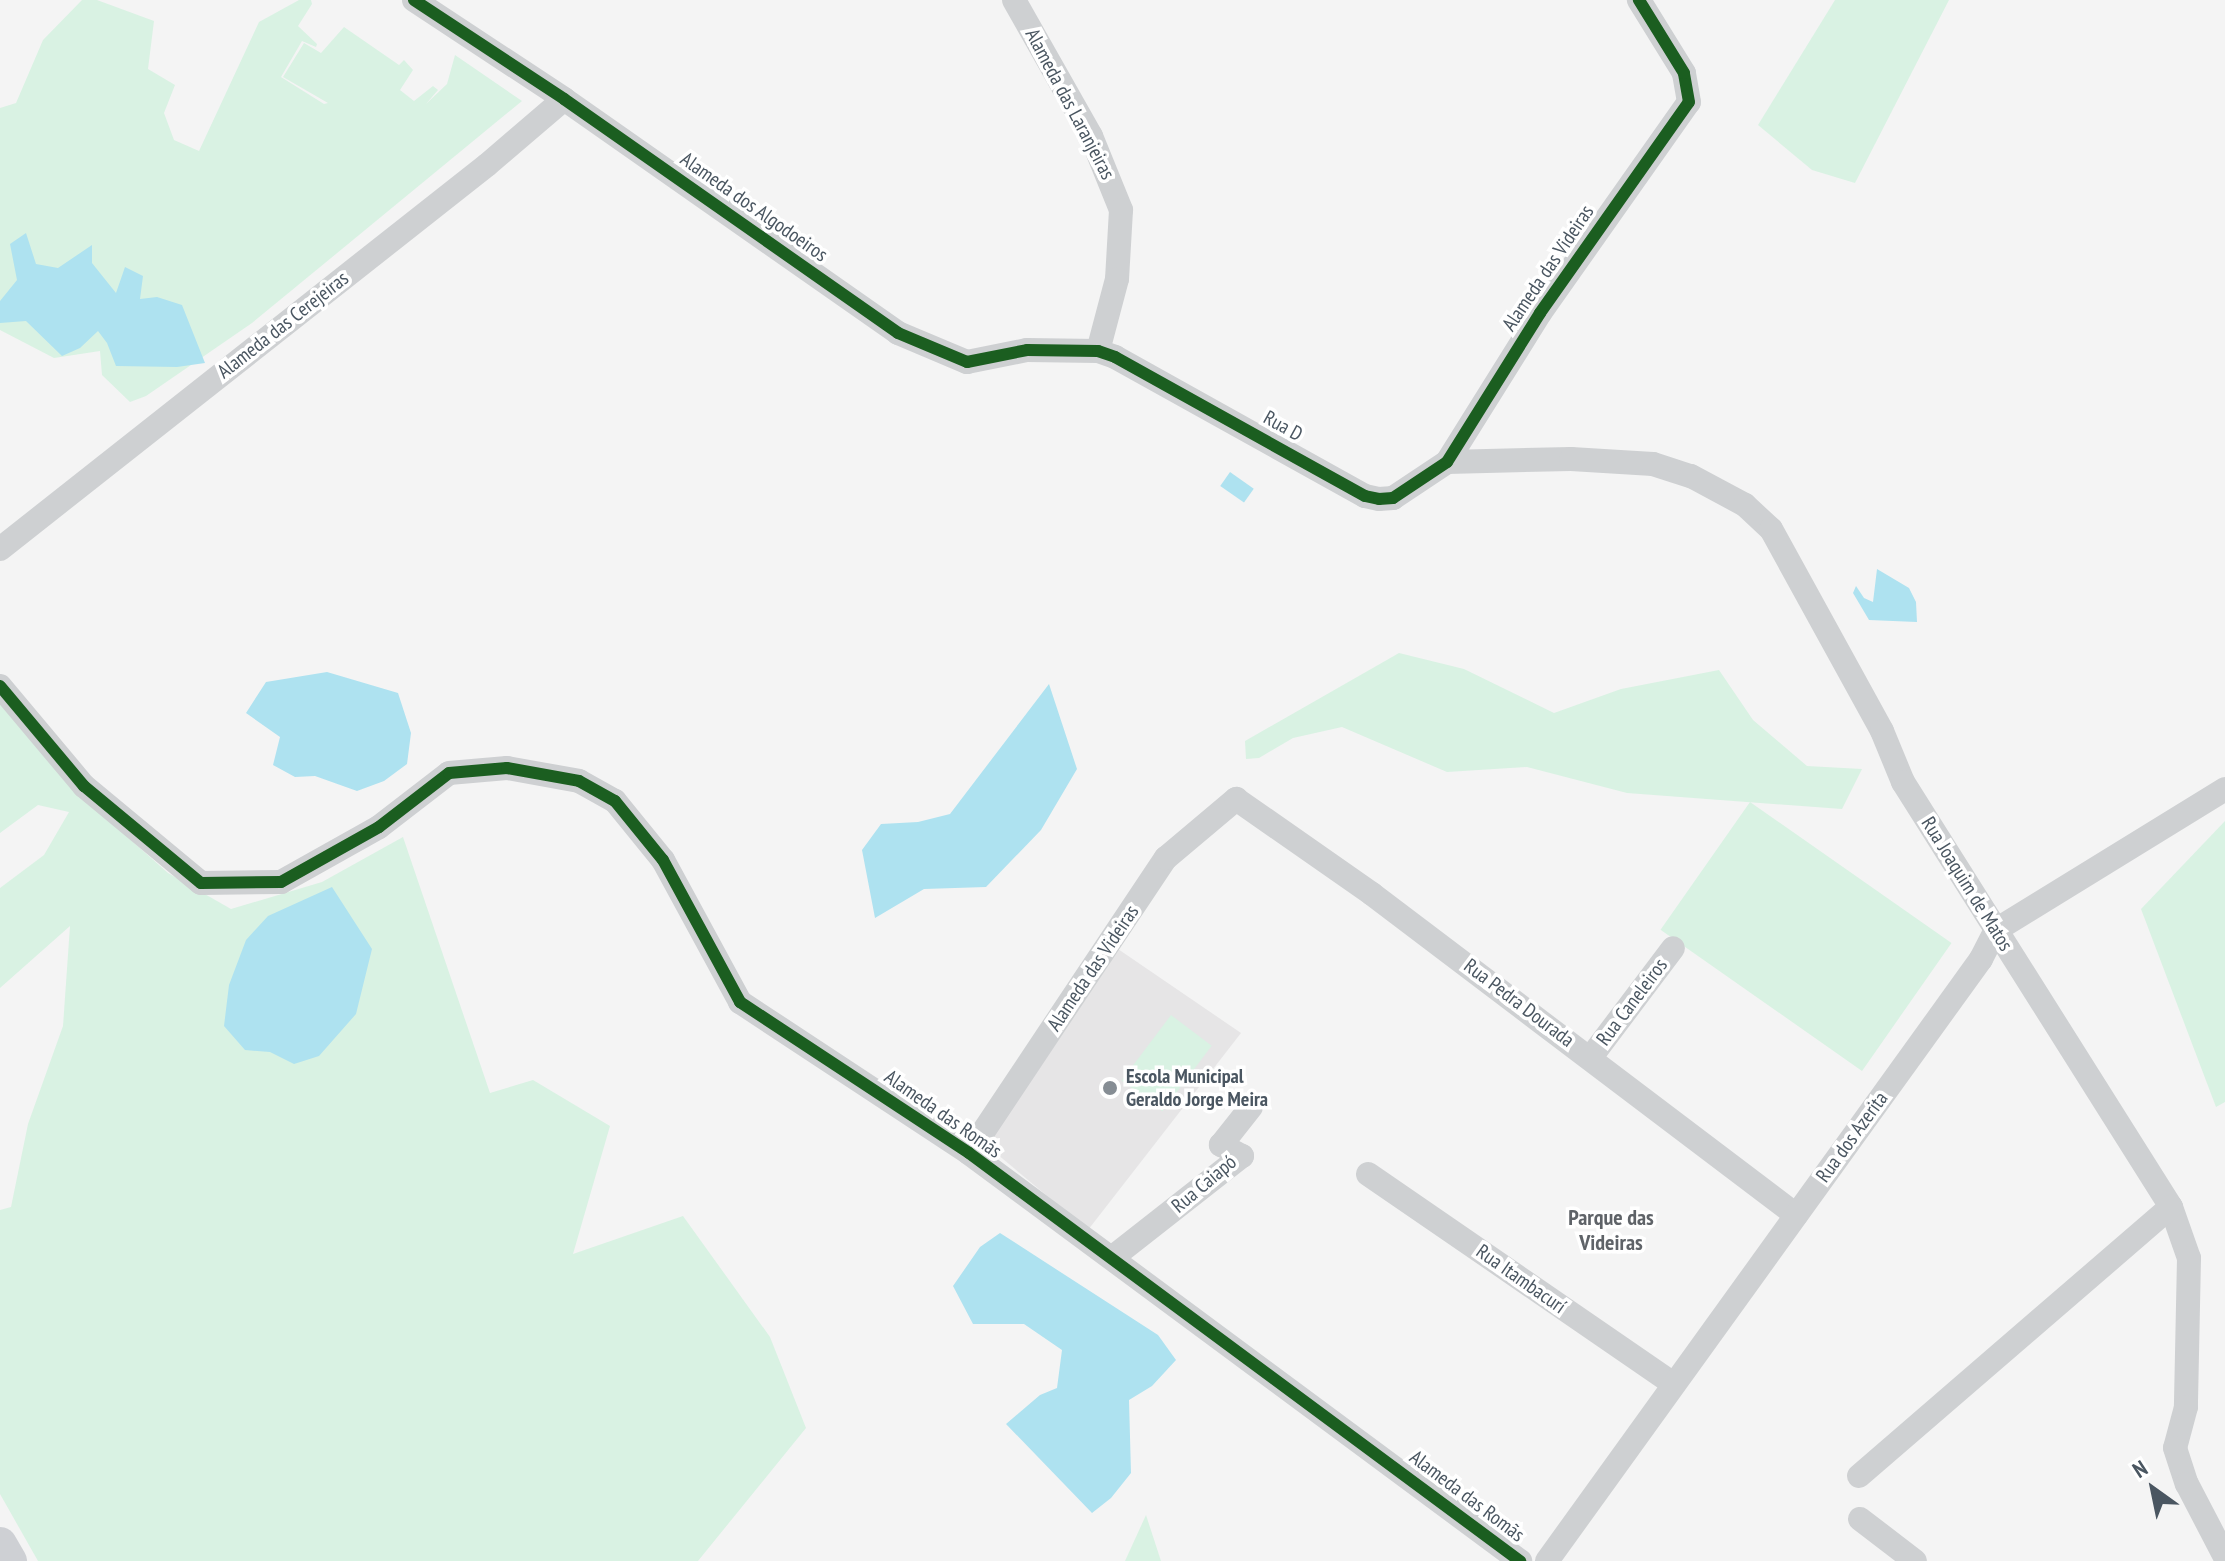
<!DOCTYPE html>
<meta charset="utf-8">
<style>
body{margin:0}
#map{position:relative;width:2225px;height:1561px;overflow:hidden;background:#f4f4f4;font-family:"PT Sans Narrow",sans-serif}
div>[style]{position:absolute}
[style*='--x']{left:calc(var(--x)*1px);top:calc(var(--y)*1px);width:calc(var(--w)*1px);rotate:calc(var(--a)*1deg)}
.education>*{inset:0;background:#e6e5e6}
.green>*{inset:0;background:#d9f2e3;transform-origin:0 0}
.water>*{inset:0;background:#aee2f0;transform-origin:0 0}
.street>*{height:24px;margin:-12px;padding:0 12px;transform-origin:12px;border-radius:12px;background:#ced0d2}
.secondary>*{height:34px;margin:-17px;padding:0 17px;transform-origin:17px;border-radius:17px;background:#ced0d4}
.cycleway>*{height:12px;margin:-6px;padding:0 6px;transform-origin:6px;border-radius:6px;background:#1b5e20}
.dots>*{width:22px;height:22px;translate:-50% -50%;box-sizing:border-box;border:4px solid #fff;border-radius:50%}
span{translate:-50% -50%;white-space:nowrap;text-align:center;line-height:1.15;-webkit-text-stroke:7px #fff;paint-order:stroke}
.street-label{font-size:20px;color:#4a5661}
.poi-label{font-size:20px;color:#4a5661;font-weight:700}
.left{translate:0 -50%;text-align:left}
.neighbourhood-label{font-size:22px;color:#5f6368;font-weight:700}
.north{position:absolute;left:2113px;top:1449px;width:80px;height:80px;-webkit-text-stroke:6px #fff;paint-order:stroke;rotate:327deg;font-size:22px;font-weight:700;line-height:32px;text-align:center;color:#4a5661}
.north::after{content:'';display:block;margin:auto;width:28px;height:36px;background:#4a5661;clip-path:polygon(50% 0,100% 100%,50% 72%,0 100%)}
</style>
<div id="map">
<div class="education">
<div style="clip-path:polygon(1118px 949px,1241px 1033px,1088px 1230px,985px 1144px)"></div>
</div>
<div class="green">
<div style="clip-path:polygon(82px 0,97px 0,154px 21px,148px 69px,175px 85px,164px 113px,174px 140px,199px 151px,259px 22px,299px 0,311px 0,312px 4px,298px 26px,317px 44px,316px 47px,302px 41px,281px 77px,324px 104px,328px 103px,283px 77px,304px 43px,321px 53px,344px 27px,399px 65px,404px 60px,413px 70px,400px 90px,414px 101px,433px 86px,438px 90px,426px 104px,447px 84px,455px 55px,522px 101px,252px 323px,146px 396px,130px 402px,102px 375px,100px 351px,54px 358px,0 330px,0 108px,16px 103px,43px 40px)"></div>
<div style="clip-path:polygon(1835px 0,1949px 0,1855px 183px,1812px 170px,1758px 125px)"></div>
<div style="clip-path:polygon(1399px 653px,1464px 669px,1554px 713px,1621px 689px,1719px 670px,1753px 720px,1807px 766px,1862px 769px,1842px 809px,1627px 793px,1527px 767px,1447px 772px,1342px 727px,1293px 738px,1259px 758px,1246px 759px,1245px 741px)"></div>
<div style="clip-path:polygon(0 699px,79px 794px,168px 873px,231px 909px,322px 882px,403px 837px,490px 1093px,533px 1080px,610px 1126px,573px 1254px,683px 1216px,770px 1337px,806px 1428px,698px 1561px,38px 1561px,0 1494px,0 1210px,11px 1207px,28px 1124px,63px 1026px,70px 926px,0 988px,0 888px,44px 855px,69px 812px,38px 805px,0 833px)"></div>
<div style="left:1750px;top:802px;width:246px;height:156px;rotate:35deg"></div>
<div style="clip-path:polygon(2225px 821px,2225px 1102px,2216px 1107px,2141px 909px)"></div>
<div style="left:1171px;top:1015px;width:51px;height:82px;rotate:37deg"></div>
<div style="clip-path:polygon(1146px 1515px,1161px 1561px,1125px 1561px)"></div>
</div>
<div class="water">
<div style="clip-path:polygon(26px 233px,36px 264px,58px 268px,92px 245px,92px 263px,116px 293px,125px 267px,143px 276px,140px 299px,157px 297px,182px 305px,205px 363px,177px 367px,116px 366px,107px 343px,98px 331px,80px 348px,62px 356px,26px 321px,0 323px,0 301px,17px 280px,10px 244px)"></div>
<div style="left:1230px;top:472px;width:29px;height:17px;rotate:35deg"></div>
<div style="clip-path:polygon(1877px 569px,1909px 588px,1916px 602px,1917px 622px,1869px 620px,1853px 593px,1856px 586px,1864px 598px,1873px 602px)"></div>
<div style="clip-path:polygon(327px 672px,398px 693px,411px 733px,407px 764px,384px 781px,357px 791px,315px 776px,295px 777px,273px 765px,280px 737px,246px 713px,266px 682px)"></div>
<div style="clip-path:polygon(1049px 684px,1077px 769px,1041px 830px,986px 887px,924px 889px,875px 918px,862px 850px,881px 824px,918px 822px,950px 814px)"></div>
<div style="clip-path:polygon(332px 887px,372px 949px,356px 1014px,319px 1056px,294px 1064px,270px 1052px,245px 1050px,224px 1026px,229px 985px,246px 940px,268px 916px)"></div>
<div style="clip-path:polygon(1000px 1233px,1158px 1335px,1176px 1360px,1152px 1386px,1129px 1400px,1131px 1473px,1111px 1498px,1092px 1513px,1006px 1424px,1040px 1395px,1057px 1388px,1062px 1350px,1024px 1324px,973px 1324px,953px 1286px,980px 1247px)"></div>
</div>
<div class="street">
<div style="--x:414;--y:0;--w:180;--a:33.4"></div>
<div style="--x:564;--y:99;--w:408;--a:35"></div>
<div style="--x:898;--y:333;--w:75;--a:22.8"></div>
<div style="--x:967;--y:362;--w:61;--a:-11.3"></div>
<div style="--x:1027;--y:350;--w:71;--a:0.8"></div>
<div style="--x:1098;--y:351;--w:18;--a:19"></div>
<div style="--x:1115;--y:357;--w:286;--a:29.1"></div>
<div style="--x:1365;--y:496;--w:14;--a:12"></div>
<div style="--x:1379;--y:499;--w:14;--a:-4"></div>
<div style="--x:1393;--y:498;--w:65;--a:-33.7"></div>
<div style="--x:1447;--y:462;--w:176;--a:-58"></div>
<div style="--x:1540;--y:313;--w:258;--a:-54.8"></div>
<div style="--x:1689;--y:102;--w:29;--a:-100"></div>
<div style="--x:1684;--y:73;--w:86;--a:-121.7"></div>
<div style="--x:1014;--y:0;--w:156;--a:60.5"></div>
<div style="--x:1091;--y:136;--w:80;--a:67.9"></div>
<div style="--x:1121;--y:210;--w:69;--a:93.3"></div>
<div style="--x:1117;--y:279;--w:74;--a:104.8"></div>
<div style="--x:1447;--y:462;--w:124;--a:-1.4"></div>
<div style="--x:1571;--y:459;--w:82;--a:3.5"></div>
<div style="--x:1653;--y:464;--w:40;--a:18"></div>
<div style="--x:1691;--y:476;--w:61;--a:28.2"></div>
<div style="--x:1745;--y:505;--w:35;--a:43"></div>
<div style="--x:1771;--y:529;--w:230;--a:61.2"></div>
<div style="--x:1882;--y:731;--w:55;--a:67.6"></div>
<div style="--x:1903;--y:782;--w:502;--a:57.76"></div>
<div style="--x:2171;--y:1207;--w:54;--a:70.6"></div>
<div style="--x:2189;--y:1258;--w:149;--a:91.2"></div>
<div style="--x:2186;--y:1407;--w:42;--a:105"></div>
<div style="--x:2175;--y:1448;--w:38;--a:72"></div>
<div style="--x:2187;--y:1484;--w:82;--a:62.5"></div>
<div style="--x:0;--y:549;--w:620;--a:-38.26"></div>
<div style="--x:487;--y:165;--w:101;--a:-40.6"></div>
<div style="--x:0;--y:686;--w:131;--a:50"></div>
<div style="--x:84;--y:786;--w:152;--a:39.7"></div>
<div style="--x:201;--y:883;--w:80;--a:-0.7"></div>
<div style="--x:281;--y:882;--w:112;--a:-29.3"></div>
<div style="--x:379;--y:827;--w:88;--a:-37.6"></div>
<div style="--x:449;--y:773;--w:58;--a:-4.9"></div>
<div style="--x:507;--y:768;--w:73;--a:10.2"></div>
<div style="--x:579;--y:781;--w:41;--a:29.1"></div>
<div style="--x:615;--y:801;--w:76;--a:50.9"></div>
<div style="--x:663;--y:860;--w:162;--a:61.5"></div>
<div style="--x:740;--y:1002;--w:274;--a:33.4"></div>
<div style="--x:969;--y:1153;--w:686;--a:36.52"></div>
<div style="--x:1591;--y:1057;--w:136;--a:-53"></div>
<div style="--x:969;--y:1153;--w:355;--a:-56.3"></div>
<div style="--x:1166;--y:858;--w:92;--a:-40.1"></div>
<div style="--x:1236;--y:799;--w:166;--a:34.9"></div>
<div style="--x:1372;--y:894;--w:532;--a:37.13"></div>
<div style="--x:1368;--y:1174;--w:370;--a:34.5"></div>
<div style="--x:1113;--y:1257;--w:164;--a:-38.1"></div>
<div style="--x:1242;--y:1156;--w:24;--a:-152"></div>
<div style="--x:1221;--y:1145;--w:48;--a:-51.7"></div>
<div style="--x:1859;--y:1476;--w:412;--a:-40.8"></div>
<div style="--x:1860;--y:1519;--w:69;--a:37.4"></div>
<div style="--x:1547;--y:1561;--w:742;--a:-54.21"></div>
<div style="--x:1981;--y:959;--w:33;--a:-63"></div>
<div style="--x:1996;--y:930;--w:269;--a:-31.6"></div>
</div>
<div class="secondary">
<div style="--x:0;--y:1544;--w:20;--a:60"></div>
</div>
<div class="cycleway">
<div style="--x:414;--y:0;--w:180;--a:33.4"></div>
<div style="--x:564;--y:99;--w:408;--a:35"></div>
<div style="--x:898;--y:333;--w:75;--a:22.8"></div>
<div style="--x:967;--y:362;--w:61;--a:-11.3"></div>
<div style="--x:1027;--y:350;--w:71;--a:0.8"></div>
<div style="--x:1098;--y:351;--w:18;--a:19"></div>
<div style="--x:1115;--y:357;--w:286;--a:29.1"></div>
<div style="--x:1365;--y:496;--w:14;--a:12"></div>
<div style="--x:1379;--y:499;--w:14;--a:-4"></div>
<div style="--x:1393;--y:498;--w:65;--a:-33.7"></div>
<div style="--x:1447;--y:462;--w:176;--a:-58"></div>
<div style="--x:1540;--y:313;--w:258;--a:-54.8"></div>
<div style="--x:1689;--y:102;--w:29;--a:-100"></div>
<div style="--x:1684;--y:73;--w:86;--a:-121.7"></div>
<div style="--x:0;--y:686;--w:131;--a:50"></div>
<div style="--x:84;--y:786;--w:152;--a:39.7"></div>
<div style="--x:201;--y:883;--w:80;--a:-0.7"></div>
<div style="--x:281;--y:882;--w:112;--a:-29.3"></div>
<div style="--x:379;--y:827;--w:88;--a:-37.6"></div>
<div style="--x:449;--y:773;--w:58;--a:-4.9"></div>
<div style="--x:507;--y:768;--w:73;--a:10.2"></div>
<div style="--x:579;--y:781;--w:41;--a:29.1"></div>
<div style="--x:615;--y:801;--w:76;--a:50.9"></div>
<div style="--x:663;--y:860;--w:162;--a:61.5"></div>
<div style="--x:740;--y:1002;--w:274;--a:33.4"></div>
<div style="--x:969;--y:1153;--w:686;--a:36.52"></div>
</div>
<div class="dots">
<div style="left:1110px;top:1088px;background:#868d94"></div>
</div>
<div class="street-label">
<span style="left:1070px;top:104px;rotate:62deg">Alameda das Laranjeiras</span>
<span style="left:754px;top:207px;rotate:35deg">Alameda dos Algodoeiros</span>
<span style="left:1548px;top:268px;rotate:-56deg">Alameda das Videiras</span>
<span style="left:283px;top:325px;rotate:-38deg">Alameda das Cerejeiras</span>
<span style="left:1283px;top:426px;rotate:29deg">Rua D</span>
<span style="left:1967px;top:884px;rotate:58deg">Rua Joaquim de Matos</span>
<span style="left:1093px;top:968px;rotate:-56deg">Alameda das Videiras</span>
<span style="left:1632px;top:1002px;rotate:-53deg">Rua Caneleiros</span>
<span style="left:1519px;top:1003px;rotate:37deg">Rua Pedra Dourada</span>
<span style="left:943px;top:1114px;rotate:35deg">Alameda das Romãs</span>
<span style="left:1852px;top:1137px;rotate:-54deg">Rua dos Azerita</span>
<span style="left:1204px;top:1184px;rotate:-40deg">Rua Caiapó</span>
<span style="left:1521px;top:1279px;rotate:35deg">Rua Itambacurí</span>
<span style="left:1467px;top:1496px;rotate:37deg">Alameda das Romãs</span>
</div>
<div class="poi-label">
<span class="left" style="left:1126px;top:1088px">Escola Municipal<br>Geraldo Jorge Meira</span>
</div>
<div class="neighbourhood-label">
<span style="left:1611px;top:1230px">Parque das<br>Videiras</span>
</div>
<div class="north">N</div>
</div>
